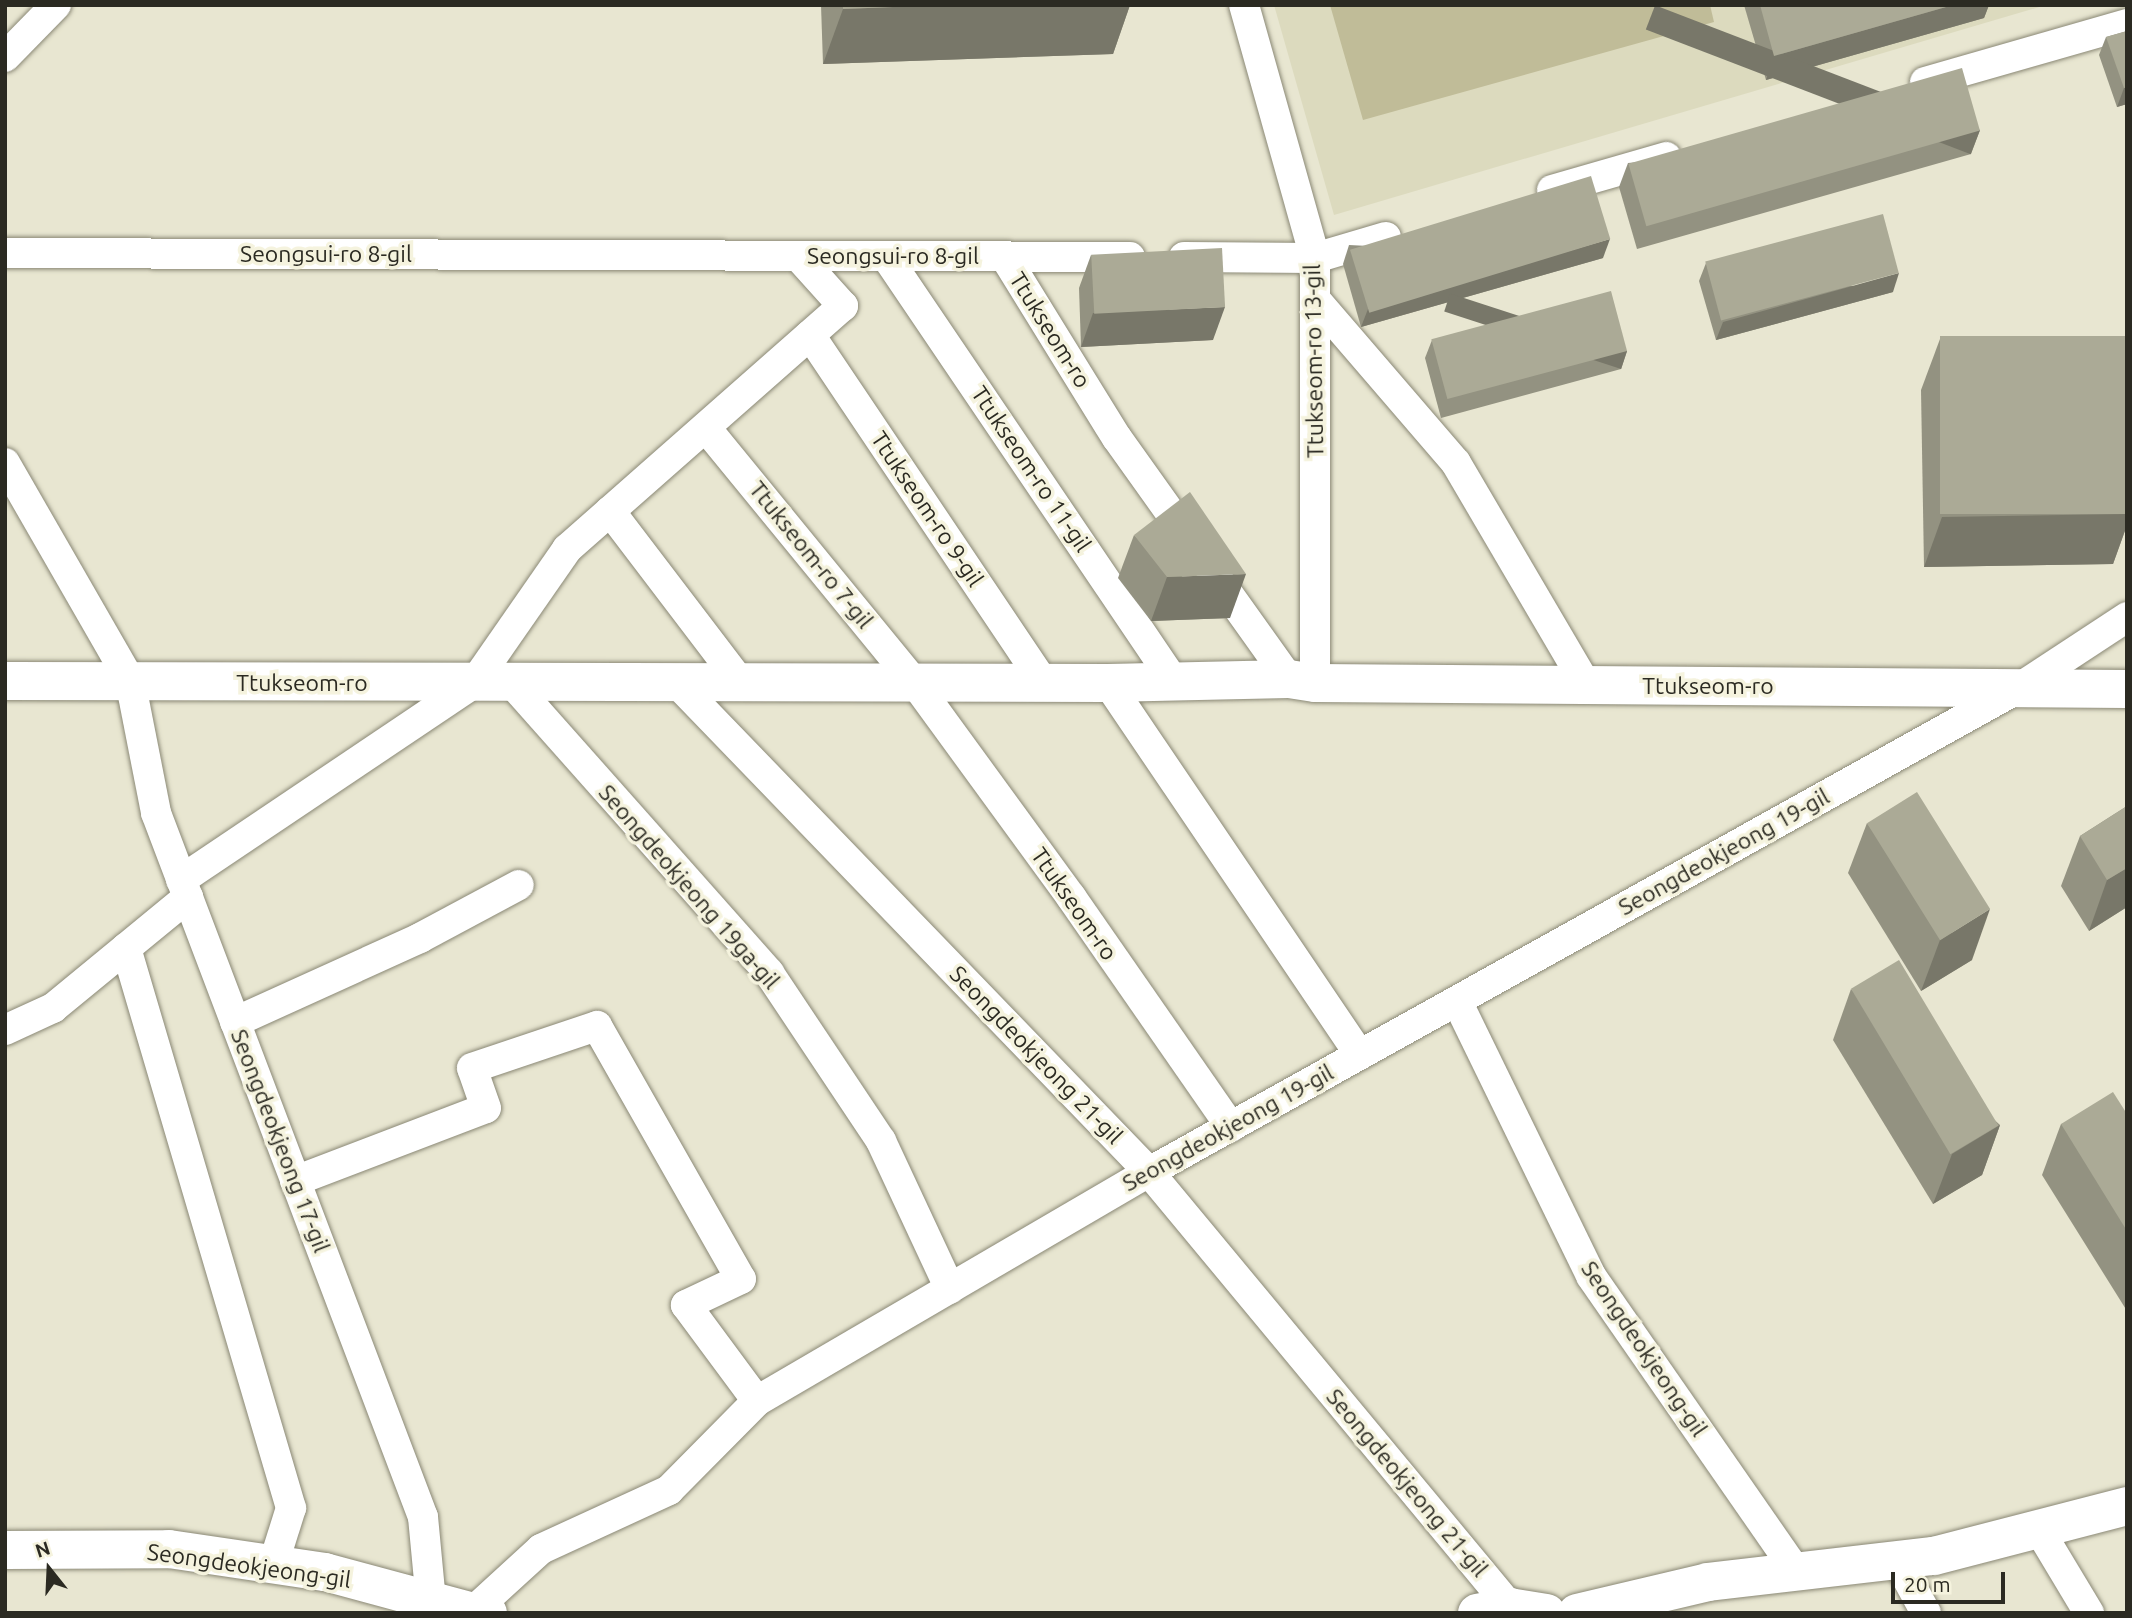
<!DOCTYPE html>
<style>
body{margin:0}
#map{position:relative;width:2132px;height:1618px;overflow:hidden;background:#e8e6d1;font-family:Ubuntu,sans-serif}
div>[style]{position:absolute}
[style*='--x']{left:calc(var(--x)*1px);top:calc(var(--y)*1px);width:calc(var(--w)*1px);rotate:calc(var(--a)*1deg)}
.built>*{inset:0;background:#dcdabe}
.green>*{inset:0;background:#c0bc98}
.roads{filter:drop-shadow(0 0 2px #8a8875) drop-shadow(0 0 2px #8a8875)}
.street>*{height:30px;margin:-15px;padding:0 15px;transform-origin:15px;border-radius:15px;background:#fff}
.secondary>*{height:38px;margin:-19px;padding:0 19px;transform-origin:19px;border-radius:19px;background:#fff}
.wall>*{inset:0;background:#939281}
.shaded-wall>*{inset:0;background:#787769;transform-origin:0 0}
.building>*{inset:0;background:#abaa96;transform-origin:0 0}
span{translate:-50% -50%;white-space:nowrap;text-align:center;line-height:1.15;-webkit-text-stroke:7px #f5f3de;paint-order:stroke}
.street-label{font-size:23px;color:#2b2a22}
.frame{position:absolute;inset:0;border:7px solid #2b2a22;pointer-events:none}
.north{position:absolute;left:14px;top:1534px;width:70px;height:70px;-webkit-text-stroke:5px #f5f3de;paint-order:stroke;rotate:342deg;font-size:19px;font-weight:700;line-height:28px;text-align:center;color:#2b2a22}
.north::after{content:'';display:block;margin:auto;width:24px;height:32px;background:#2b2a22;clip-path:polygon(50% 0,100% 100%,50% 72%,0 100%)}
.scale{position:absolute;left:1891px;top:1572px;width:114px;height:32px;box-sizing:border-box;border:4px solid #2b2a22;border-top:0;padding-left:9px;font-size:21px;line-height:24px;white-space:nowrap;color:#2b2a22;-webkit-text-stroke:5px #f5f3de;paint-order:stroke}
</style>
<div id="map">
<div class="built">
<div style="clip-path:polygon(1274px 5px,2046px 5px,1334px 215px)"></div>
</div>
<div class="green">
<div style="clip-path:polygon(1330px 5px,1710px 5px,1714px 22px,1363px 120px)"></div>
</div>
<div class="roads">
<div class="street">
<div style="--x:1244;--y:5;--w:263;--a:74.3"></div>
<div style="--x:1315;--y:258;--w:425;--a:90"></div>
<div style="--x:5;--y:57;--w:73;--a:-45.6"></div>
<div style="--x:1925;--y:82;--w:210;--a:-16"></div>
<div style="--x:1552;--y:190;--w:119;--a:-16.1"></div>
<div style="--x:5;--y:253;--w:1125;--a:0.2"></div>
<div style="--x:886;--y:256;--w:516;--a:55.91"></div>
<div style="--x:1005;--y:257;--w:213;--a:58.3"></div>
<div style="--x:1117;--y:438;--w:296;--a:54.5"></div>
<div style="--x:1184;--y:257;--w:131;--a:0.4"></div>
<div style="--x:1315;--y:258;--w:74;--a:-16.5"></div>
<div style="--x:1315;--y:299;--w:216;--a:49.3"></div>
<div style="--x:1456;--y:463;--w:257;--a:59.6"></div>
<div style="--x:810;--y:335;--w:419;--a:56.1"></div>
<div style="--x:706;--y:428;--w:330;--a:50.7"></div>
<div style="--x:915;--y:683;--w:265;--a:53.9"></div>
<div style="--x:1071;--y:897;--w:280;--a:55.2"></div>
<div style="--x:5;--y:463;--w:250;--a:60.1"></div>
<div style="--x:130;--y:680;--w:136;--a:78.9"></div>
<div style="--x:156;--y:813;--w:753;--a:69.23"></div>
<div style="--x:423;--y:1517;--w:84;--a:84.6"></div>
<div style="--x:610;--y:511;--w:216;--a:52.7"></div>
<div style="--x:511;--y:682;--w:389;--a:48.4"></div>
<div style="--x:769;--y:973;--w:202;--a:56.3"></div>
<div style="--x:881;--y:1141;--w:163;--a:65"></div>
<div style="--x:677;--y:683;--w:680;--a:46.01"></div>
<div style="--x:1149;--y:1172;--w:573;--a:50.31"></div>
<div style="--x:1108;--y:683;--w:449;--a:55.9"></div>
<div style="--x:181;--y:880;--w:353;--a:-33.9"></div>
<div style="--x:474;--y:683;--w:163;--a:-55.2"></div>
<div style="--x:567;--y:549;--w:368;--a:-41.4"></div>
<div style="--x:843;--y:306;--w:67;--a:-132"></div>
<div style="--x:126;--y:948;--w:584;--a:73.58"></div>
<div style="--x:291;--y:1508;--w:60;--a:107.5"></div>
<div style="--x:1457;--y:1001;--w:306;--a:64"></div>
<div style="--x:1591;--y:1276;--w:361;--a:55.2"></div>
<div style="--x:235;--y:1022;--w:203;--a:-24.4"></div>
<div style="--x:420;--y:938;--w:112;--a:-28.2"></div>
<div style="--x:5;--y:1030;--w:53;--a:-24.6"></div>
<div style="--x:53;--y:1008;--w:175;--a:-39.4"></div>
<div style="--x:295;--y:1181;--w:204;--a:-20.9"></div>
<div style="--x:486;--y:1108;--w:42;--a:-109.3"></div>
<div style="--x:472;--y:1068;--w:132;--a:-18.6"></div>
<div style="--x:597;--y:1026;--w:291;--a:60.4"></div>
<div style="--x:741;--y:1279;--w:61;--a:154.7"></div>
<div style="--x:686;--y:1305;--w:119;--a:53.5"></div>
<div style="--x:2038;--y:1528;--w:99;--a:59"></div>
<div style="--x:1897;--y:1560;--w:60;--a:61.3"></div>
<div style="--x:471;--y:1613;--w:95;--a:-42.4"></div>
<div style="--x:541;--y:1549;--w:141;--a:-24.7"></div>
<div style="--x:669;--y:1490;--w:125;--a:-45.3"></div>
<div style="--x:757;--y:1401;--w:454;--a:-30.3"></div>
<div style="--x:1149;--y:1172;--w:996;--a:-29.09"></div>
<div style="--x:2019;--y:688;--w:129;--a:-33.3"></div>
</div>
<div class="secondary">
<div style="--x:5;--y:681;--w:1103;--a:0.1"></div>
<div style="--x:1108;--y:683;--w:181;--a:-1.3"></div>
<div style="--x:1289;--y:679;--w:26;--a:9"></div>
<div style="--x:1315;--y:683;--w:812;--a:0.42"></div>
<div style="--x:5;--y:1550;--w:164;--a:-0.3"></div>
<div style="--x:169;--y:1549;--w:158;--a:8.4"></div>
<div style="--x:325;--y:1572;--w:150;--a:15.1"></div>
<div style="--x:470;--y:1611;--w:18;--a:6"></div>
<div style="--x:1477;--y:1613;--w:33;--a:-11"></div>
<div style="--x:1509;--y:1607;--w:38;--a:9"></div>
<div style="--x:1577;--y:1613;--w:135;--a:-13.3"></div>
<div style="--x:1708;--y:1582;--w:227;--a:-6.6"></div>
<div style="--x:1934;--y:1556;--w:199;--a:-14.5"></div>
</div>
</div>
<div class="wall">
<div style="clip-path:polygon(821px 5px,1130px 5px,1113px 54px,823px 64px)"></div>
<div style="clip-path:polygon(1744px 5px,1989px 5px,1984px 18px,1766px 80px)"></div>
<div style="clip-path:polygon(2127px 31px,2127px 104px,2117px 107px,2099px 55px,2106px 37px)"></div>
<div style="clip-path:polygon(1980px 130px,1971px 154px,1637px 249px,1619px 187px,1628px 163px)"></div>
<div style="clip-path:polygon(1349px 245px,1603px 258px,1361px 327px,1343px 264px)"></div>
<div style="clip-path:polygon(1091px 255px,1213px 340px,1081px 347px,1079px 288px)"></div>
<div style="clip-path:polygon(1706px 263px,1893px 292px,1716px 340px,1699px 281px)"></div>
<div style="clip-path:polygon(2127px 336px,2127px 525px,2113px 564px,1924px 567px,1921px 390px,1940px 339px)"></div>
<div style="clip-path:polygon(1432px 340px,1627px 351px,1621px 369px,1441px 418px,1425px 358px)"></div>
<div style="clip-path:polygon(1134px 535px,1230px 618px,1151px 621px,1118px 578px)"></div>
<div style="clip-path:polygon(2127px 806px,2127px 907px,2089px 931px,2061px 886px,2080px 836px)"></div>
<div style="clip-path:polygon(1867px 823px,1972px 960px,1921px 991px,1848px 873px)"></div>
<div style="clip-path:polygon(1851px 989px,2000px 1125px,1982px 1175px,1933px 1204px,1833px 1040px)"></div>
<div style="clip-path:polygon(2127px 1114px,2127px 1311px,2042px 1175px,2061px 1124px)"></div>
</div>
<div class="shaded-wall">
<div style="clip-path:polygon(943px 5px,1130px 5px,1113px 54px,823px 64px,843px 9px)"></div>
<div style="clip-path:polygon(1953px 5px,1989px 5px,1984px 18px,1766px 80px,1774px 56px)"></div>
<div style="clip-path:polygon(2127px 87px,2127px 104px,2117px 107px,2124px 88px)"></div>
<div style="left:1980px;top:130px;width:26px;height:348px;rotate:111deg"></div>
<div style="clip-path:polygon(1610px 239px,1603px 258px,1361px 327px,1368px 309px)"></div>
<div style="clip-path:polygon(1899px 273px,1893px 292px,1716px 340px,1723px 322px)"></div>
<div style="clip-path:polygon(1225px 307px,1213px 340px,1081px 347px,1093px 313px)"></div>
<div style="left:1627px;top:351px;width:19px;height:186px;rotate:108deg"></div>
<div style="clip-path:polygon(2127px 514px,2127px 525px,2113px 564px,1924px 567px,1942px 517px)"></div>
<div style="clip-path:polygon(1246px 574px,1230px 618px,1151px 621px,1167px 577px)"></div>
<div style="clip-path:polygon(2127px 868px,2127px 907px,2089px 931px,2107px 880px)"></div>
<div style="clip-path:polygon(1990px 909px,1972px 960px,1921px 991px,1940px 940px)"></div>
<div style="clip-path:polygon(2000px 1125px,1982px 1175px,1933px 1204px,1952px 1154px)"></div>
</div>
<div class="building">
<div style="clip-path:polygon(843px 5px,943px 5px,843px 9px)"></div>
<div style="clip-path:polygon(1760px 5px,1953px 5px,1774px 56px)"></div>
<div style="clip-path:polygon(2127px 31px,2127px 87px,2124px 88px,2106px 37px)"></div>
<div style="left:1962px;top:68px;width:65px;height:347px;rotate:74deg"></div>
<div style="left:1591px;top:176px;width:66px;height:252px;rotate:73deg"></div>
<div style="left:1883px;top:214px;width:61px;height:184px;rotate:75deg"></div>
<div style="left:1222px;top:248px;width:59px;height:131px;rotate:87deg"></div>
<div style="left:1611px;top:291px;width:62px;height:186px;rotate:75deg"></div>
<div style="left:2127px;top:336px;width:178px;height:187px;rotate:90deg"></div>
<div style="clip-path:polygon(1190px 492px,1246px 574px,1167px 577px,1134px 535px)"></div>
<div style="left:1917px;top:792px;width:138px;height:59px;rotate:58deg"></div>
<div style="clip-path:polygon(2127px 806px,2127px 868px,2107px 880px,2080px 836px)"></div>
<div style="left:1899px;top:960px;width:193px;height:56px;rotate:59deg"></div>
<div style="clip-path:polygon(2113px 1092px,2127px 1114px,2127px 1231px,2061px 1124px)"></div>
</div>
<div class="street-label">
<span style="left:326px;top:254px">Seongsui-ro 8-gil</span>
<span style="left:893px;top:256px">Seongsui-ro 8-gil</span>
<span style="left:1050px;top:330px;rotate:58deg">Ttukseom-ro</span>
<span style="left:1314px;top:361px;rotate:-91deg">Ttukseom-ro 13-gil</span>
<span style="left:1031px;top:469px;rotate:56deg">Ttukseom-ro 11-gil</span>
<span style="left:927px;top:509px;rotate:56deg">Ttukseom-ro 9-gil</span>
<span style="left:811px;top:555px;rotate:51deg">Ttukseom-ro 7-gil</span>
<span style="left:302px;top:683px">Ttukseom-ro</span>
<span style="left:1708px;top:686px">Ttukseom-ro</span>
<span style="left:1724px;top:852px;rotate:-29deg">Seongdeokjeong 19-gil</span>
<span style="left:689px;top:887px;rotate:49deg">Seongdeokjeong 19ga-gil</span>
<span style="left:1074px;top:904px;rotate:55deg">Ttukseom-ro</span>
<span style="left:1036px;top:1055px;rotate:46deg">Seongdeokjeong 21-gil</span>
<span style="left:1228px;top:1128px;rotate:-29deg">Seongdeokjeong 19-gil</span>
<span style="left:280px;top:1141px;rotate:69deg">Seongdeokjeong 17-gil</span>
<span style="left:1644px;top:1349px;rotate:56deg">Seongdeokjeong-gil</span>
<span style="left:1407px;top:1483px;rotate:50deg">Seongdeokjeong 21-gil</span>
<span style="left:249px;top:1566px;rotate:8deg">Seongdeokjeong-gil</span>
</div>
<div class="frame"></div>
<div class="north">N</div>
<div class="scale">20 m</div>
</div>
